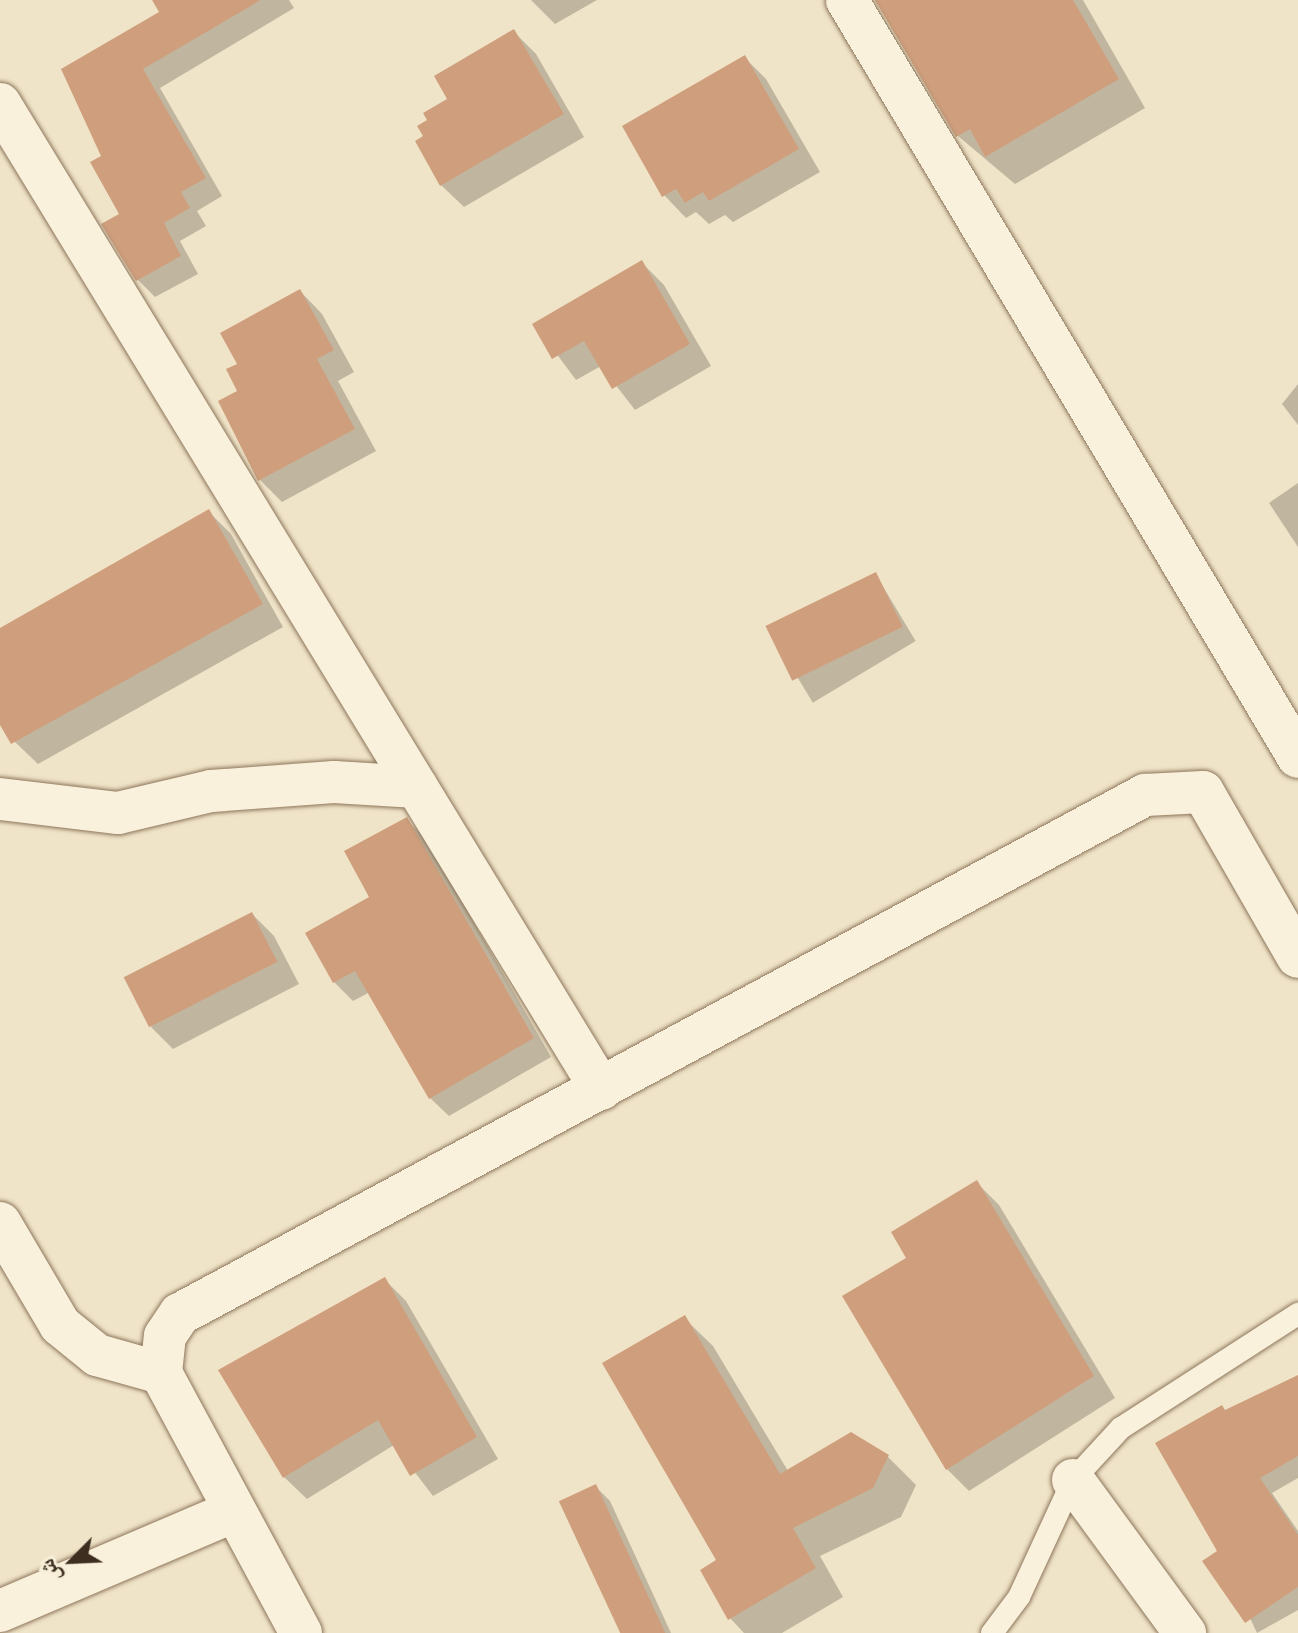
<!DOCTYPE html>
<meta charset="utf-8">
<style>
body{margin:0}
#map{position:relative;width:1298px;height:1633px;overflow:hidden;background:#f0e4c8;font-family:Bitter,"Noto Naskh Arabic",serif}
div>[style]{position:absolute}
[style*='--x']{left:calc(var(--x)*1px);top:calc(var(--y)*1px);width:calc(var(--w)*1px);rotate:calc(var(--a)*1deg)}
.shadow>*{inset:0;background:#0003;transform-origin:0 0}
.building>*{inset:0;background:#cf9f7d;transform-origin:0 0}
.roads{filter:drop-shadow(0 0 2px #8d765c) drop-shadow(0 0 2px #8d765c)}
.service>*{height:22px;margin:-11px;padding:0 11px;transform-origin:11px;border-radius:11px;background:#faf1dc}
.minor>*{height:42px;margin:-21px;padding:0 21px;transform-origin:21px;border-radius:21px;background:#faf1dc}
span{translate:-50% -50%;white-space:nowrap;text-align:center;line-height:1.15;-webkit-text-stroke:6px #f7eed8;paint-order:stroke}
.north{position:absolute;left:32px;top:1521px;width:80px;height:80px;-webkit-text-stroke:6px #f7eed8;paint-order:stroke;rotate:246deg;font-size:22px;font-weight:700;line-height:32px;text-align:center;color:#3d2e20}
.north::after{content:'';display:block;margin:auto;width:28px;height:36px;background:#3d2e20;clip-path:polygon(50% 0,100% 100%,50% 72%,0 100%)}
</style>
<div id="map">
<div class="shadow">
<div style="clip-path:polygon(155px 0,289px 0,294px 8px,160px 88px,222px 196px,197px 211px,206px 226px,180px 241px,198px 274px,155px 297px,137px 279px,103px 156px,162px 12px)"></div>
<div style="clip-path:polygon(531px 0,597px 0,555px 24px)"></div>
<div style="clip-path:polygon(875px 0,1083px 0,1145px 108px,1015px 184px,958px 136px)"></div>
<div style="clip-path:polygon(514px 32px,536px 54px,584px 137px,464px 207px,441px 185px,426px 137px,450px 99px)"></div>
<div style="clip-path:polygon(744px 57px,766px 79px,820px 172px,733px 222px,725px 215px,709px 224px,696px 212px,686px 218px,664px 195px)"></div>
<div style="clip-path:polygon(642px 263px,664px 285px,711px 366px,635px 410px,601px 366px,576px 380px,535px 325px)"></div>
<div style="clip-path:polygon(300px 291px,322px 314px,354px 372px,338px 381px,376px 451px,282px 502px,260px 480px,221px 402px,239px 391px,240px 365px)"></div>
<div style="clip-path:polygon(1298px 384px,1298px 425px,1282px 404px)"></div>
<div style="clip-path:polygon(1298px 483px,1298px 547px,1269px 503px)"></div>
<div style="clip-path:polygon(209px 512px,231px 534px,283px 627px,38px 764px,15px 742px,0 709px,0 630px)"></div>
<div style="left:876px;top:575px;width:77px;height:120px;rotate:59deg"></div>
<div style="clip-path:polygon(407px 820px,426px 839px,551px 1057px,449px 1116px,430px 1098px,370px 992px,353px 1001px,334px 982px)"></div>
<div style="clip-path:polygon(252px 914px,274px 936px,299px 984px,173px 1049px,151px 1027px)"></div>
<div style="clip-path:polygon(976px 1182px,999px 1205px,1115px 1398px,969px 1491px,947px 1469px,909px 1259px)"></div>
<div style="clip-path:polygon(384px 1279px,406px 1301px,498px 1459px,433px 1496px,394px 1445px,307px 1499px,284px 1477px,221px 1371px)"></div>
<div style="clip-path:polygon(684px 1318px,713px 1346px,788px 1471px,888px 1457px,916px 1485px,901px 1517px,820px 1556px,843px 1597px,782px 1633px,744px 1633px,730px 1618px)"></div>
<div style="clip-path:polygon(1298px 1378px,1298px 1478px,1272px 1493px,1298px 1531px,1298px 1610px,1257px 1633px,1219px 1552px,1226px 1412px)"></div>
<div style="clip-path:polygon(595px 1486px,610px 1501px,671px 1633px,622px 1633px)"></div>
</div>
<div class="building">
<div style="clip-path:polygon(152px 0,261px 0,143px 69px,206px 178px,181px 192px,190px 208px,164px 223px,181px 256px,136px 281px,101px 224px,119px 214px,90px 162px,101px 156px,61px 69px,159px 12px)"></div>
<div style="clip-path:polygon(875px 0,1073px 0,1119px 79px,985px 157px,970px 129px,956px 137px)"></div>
<div style="clip-path:polygon(514px 29px,564px 114px,440px 186px,415px 141px,423px 136px,417px 126px,427px 120px,423px 113px,447px 99px,434px 76px)"></div>
<div style="clip-path:polygon(745px 55px,799px 149px,709px 201px,703px 192px,685px 203px,676px 189px,662px 197px,622px 126px)"></div>
<div style="clip-path:polygon(642px 260px,690px 344px,612px 389px,584px 341px,552px 359px,532px 324px)"></div>
<div style="clip-path:polygon(300px 289px,334px 350px,317px 359px,355px 429px,258px 481px,218px 401px,237px 391px,226px 369px,237px 364px,220px 333px)"></div>
<div style="clip-path:polygon(209px 509px,263px 604px,11px 744px,0 725px,0 628px)"></div>
<div style="left:876px;top:572px;width:61px;height:123px;rotate:64deg"></div>
<div style="clip-path:polygon(407px 817px,534px 1038px,429px 1099px,355px 971px,333px 983px,305px 933px,369px 897px,344px 851px)"></div>
<div style="left:252px;top:912px;width:56px;height:144px;rotate:63deg"></div>
<div style="clip-path:polygon(977px 1180px,1094px 1376px,946px 1470px,842px 1296px,906px 1258px,891px 1232px)"></div>
<div style="clip-path:polygon(385px 1277px,477px 1437px,410px 1476px,378px 1420px,283px 1478px,218px 1370px)"></div>
<div style="clip-path:polygon(685px 1315px,780px 1474px,851px 1432px,889px 1455px,873px 1488px,793px 1528px,816px 1568px,728px 1620px,700px 1570px,716px 1560px,602px 1363px)"></div>
<div style="clip-path:polygon(1298px 1375px,1298px 1456px,1260px 1478px,1298px 1535px,1298px 1587px,1245px 1623px,1202px 1561px,1217px 1551px,1155px 1443px,1222px 1405px,1225px 1410px)"></div>
<div style="left:596px;top:1484px;width:164px;height:41px;rotate:65deg"></div>
</div>
<div class="roads">
<div class="service">
<div style="--x:992;--y:1633;--w:45;--a:-53.1"></div>
<div style="--x:1019;--y:1597;--w:129;--a:-65.2"></div>
<div style="--x:1073;--y:1480;--w:71;--a:-47.3"></div>
<div style="--x:1121;--y:1428;--w:211;--a:-32.8"></div>
</div>
<div class="minor">
<div style="--x:847;--y:0;--w:881;--a:59.21"></div>
<div style="--x:0;--y:104;--w:1154;--a:58.61"></div>
<div style="--x:0;--y:799;--w:119;--a:6.8"></div>
<div style="--x:118;--y:813;--w:96;--a:-13.3"></div>
<div style="--x:211;--y:791;--w:123;--a:-4.2"></div>
<div style="--x:334;--y:782;--w:83;--a:3.4"></div>
<div style="--x:0;--y:1223;--w:118;--a:59.5"></div>
<div style="--x:60;--y:1325;--w:48;--a:39"></div>
<div style="--x:97;--y:1355;--w:66;--a:15.7"></div>
<div style="--x:1073;--y:1480;--w:190;--a:53.8"></div>
<div style="--x:0;--y:1611;--w:254;--a:-23.1"></div>
<div style="--x:301;--y:1633;--w:295;--a:-118.3"></div>
<div style="--x:161;--y:1373;--w:37;--a:-84"></div>
<div style="--x:165;--y:1336;--w:27;--a:-56"></div>
<div style="--x:180;--y:1314;--w:1096;--a:-28.27"></div>
<div style="--x:1145;--y:795;--w:58;--a:-3"></div>
<div style="--x:1203;--y:792;--w:190;--a:60.1"></div>
</div>
</div>
<div class="north">ش</div>
</div>
